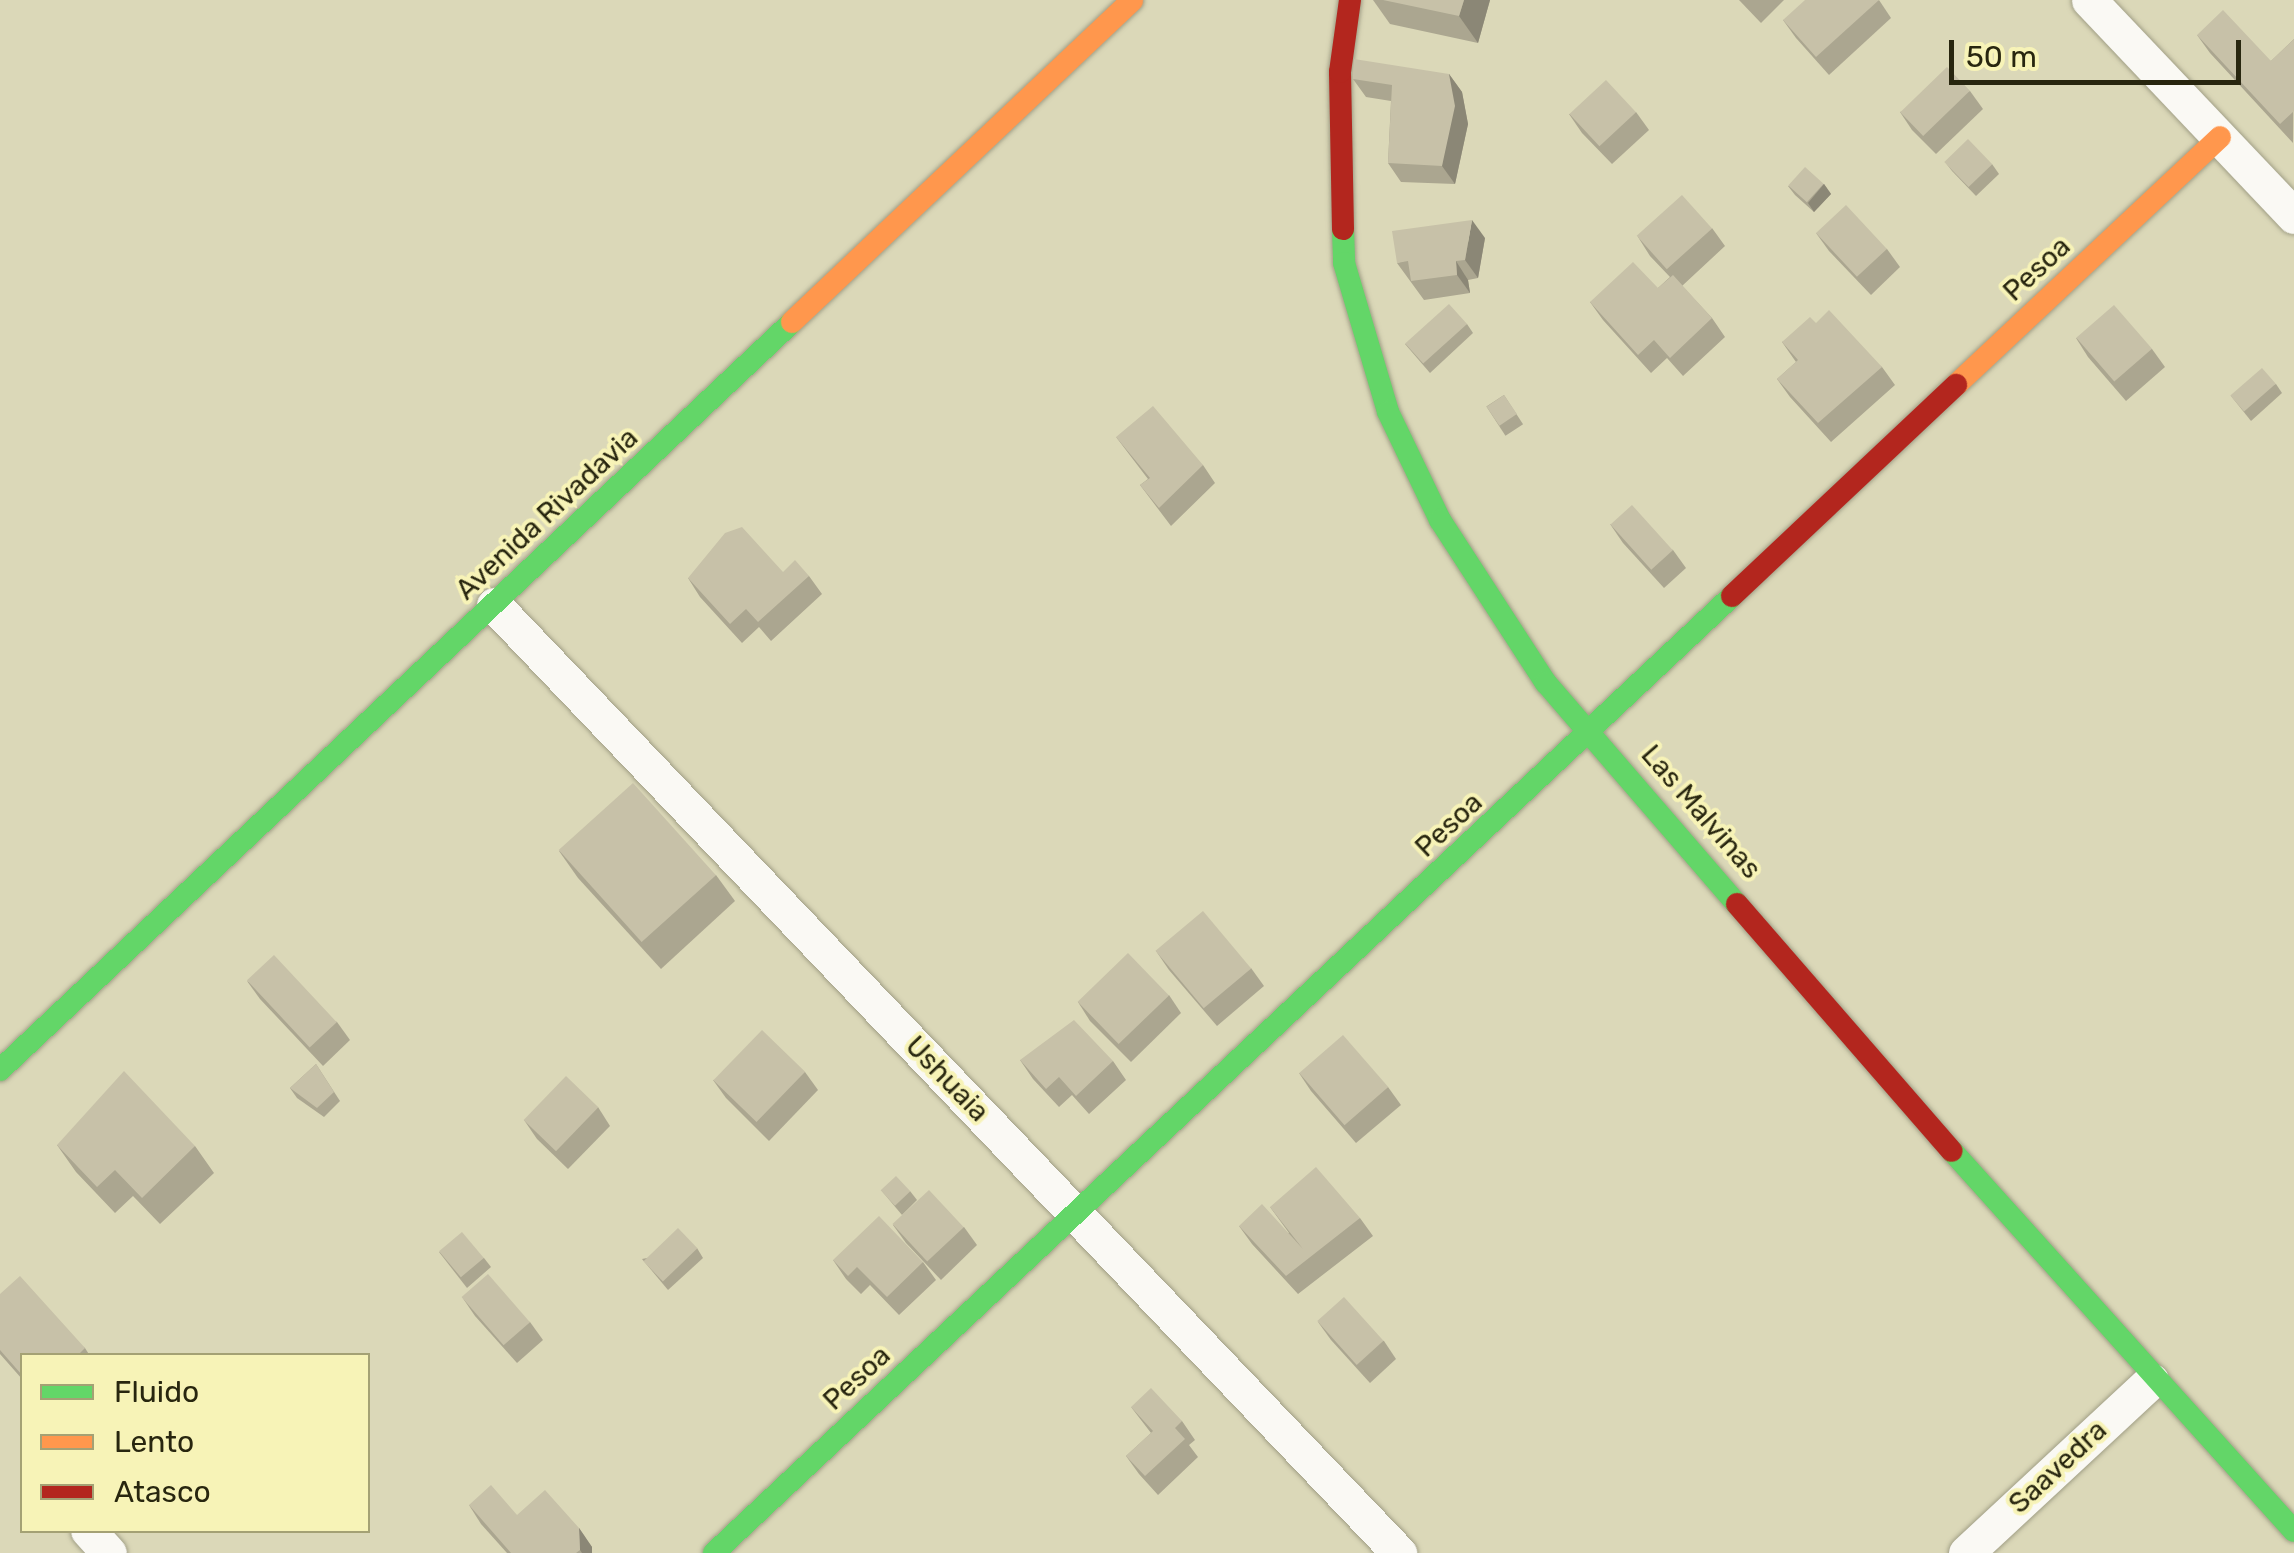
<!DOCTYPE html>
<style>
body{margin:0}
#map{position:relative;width:2294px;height:1553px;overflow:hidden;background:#dbd8b8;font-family:Rubik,sans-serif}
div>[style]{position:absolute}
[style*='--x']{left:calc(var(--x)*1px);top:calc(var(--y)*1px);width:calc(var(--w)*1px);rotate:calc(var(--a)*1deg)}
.roads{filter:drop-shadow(0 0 2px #a19f86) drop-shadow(0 0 2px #a19f86)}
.street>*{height:35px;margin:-17.5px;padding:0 17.5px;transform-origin:17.5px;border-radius:17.5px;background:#faf9f4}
.fast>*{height:22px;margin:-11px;padding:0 11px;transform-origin:11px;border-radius:11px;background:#63d668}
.slow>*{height:22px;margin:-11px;padding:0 11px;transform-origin:11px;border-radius:11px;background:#ff974d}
.jam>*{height:22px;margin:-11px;padding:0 11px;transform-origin:11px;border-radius:11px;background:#b3261e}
.wall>*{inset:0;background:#aba690;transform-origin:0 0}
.shaded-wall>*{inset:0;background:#8b8776}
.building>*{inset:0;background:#c7c1a8;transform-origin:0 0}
span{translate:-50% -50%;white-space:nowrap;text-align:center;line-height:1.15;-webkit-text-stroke:8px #f7f3b7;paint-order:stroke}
.street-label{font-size:28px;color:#28260f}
.legend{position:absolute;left:20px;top:1353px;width:350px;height:180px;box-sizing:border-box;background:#f7f3b7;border:2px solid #a4a174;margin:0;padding:12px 18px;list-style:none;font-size:30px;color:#28260f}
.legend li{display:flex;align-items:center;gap:20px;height:50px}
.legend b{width:50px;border:2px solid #a4a174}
.scale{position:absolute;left:1949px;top:40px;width:292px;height:45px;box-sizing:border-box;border:5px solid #28260f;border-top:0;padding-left:12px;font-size:30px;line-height:35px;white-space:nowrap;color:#28260f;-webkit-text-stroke:8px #f7f3b7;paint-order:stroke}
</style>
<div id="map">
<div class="roads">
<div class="street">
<div style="--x:2089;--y:0;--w:298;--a:46.5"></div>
<div style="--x:494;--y:605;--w:1311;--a:46.33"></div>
<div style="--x:88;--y:1530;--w:31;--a:48"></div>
<div style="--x:1966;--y:1553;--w:253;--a:-42.9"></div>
</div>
<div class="fast">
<div style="--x:1343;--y:229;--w:34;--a:88"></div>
<div style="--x:1344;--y:263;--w:155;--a:73.5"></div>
<div style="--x:1388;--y:412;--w:120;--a:64.3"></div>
<div style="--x:1440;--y:520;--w:194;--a:57"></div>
<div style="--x:1546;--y:683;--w:292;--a:49.2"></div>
<div style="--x:0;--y:1070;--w:1089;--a:-43.36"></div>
<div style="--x:1952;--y:1151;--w:511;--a:48.01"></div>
<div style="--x:714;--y:1553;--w:1397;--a:-43.23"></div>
</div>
<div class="slow">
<div style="--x:792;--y:322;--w:468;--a:-43.4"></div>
<div style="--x:1956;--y:385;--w:362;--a:-43.2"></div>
</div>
<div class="jam">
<div style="--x:1343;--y:229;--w:157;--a:-91.1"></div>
<div style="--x:1340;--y:72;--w:73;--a:-82.1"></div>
<div style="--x:1732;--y:596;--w:308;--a:-43.3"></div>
<div style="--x:1737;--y:904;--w:327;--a:49"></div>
</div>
</div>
<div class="wall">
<div style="clip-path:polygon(1373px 0,1490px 0,1478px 43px,1390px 24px)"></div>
<div style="clip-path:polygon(1739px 0,1784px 0,1761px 23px)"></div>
<div style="clip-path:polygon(1879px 0,1891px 18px,1829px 75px,1796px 38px,1783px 20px)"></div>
<div style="clip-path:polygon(2197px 35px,2271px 61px,2294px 39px,2293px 143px,2210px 53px)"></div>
<div style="clip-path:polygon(1449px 74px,1462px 92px,1468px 124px,1455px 184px,1401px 182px,1388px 163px,1391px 101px,1366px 97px,1353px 79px)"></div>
<div style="clip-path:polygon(1970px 91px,1983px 109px,1936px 154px,1912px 130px,1900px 112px)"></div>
<div style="clip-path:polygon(1636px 112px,1649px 130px,1612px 164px,1582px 133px,1569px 114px)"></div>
<div style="clip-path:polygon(1945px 162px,1992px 164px,1999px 174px,1976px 196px,1952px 171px)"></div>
<div style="clip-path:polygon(1824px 184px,1831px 194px,1814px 212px,1795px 195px,1788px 186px)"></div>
<div style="clip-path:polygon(1712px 228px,1725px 246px,1682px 286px,1712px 318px,1725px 337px,1683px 376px,1667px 358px,1651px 373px,1603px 320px,1590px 302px,1658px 288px,1670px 277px,1650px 256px,1638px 237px)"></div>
<div style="clip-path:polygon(1816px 233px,1887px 249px,1900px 267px,1871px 295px,1829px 251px)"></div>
<div style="clip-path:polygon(1485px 238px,1478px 278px,1468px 280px,1470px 293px,1424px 300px,1397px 263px)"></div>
<div style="clip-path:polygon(1816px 323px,1882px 367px,1895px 385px,1831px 442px,1790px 397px,1777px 379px,1796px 362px,1782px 342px)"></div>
<div style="clip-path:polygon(1467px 324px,1473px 333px,1430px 373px,1405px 344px)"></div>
<div style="clip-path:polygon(2076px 338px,2152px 349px,2165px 367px,2126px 401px,2088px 357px)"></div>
<div style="clip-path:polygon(2276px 384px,2282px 393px,2251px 421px,2231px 396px)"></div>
<div style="left:1504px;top:395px;width:35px;height:21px;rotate:57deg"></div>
<div style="clip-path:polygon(1116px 437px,1203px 465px,1215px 483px,1171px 526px,1140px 485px,1148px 479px)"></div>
<div style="clip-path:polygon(1610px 524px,1673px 550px,1686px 568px,1664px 588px,1623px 543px)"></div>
<div style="clip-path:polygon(783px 572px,809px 576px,822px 594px,771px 641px,759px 627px,742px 643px,700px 597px,688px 578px)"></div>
<div style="clip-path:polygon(559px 851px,716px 875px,735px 901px,661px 969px,578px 878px)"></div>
<div style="clip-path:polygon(1156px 951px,1251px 968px,1264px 986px,1217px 1026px,1169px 970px)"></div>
<div style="clip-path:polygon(247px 981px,337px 1022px,350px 1040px,323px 1066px,260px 999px)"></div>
<div style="clip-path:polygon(1169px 995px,1181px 1013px,1131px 1062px,1090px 1021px,1078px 1002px)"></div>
<div style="clip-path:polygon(1020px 1060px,1113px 1061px,1126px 1080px,1089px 1114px,1072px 1095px,1059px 1107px,1033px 1079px)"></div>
<div style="clip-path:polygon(316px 1064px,340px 1101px,324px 1117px,297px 1098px,290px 1088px)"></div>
<div style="clip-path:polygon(805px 1072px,818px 1090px,769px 1141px,726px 1098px,713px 1080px)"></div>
<div style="clip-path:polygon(1299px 1073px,1388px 1087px,1401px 1105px,1356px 1143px,1311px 1091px)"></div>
<div style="clip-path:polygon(598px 1107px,610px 1126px,568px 1169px,537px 1139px,524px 1120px)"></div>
<div style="clip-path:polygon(57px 1145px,195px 1146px,214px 1173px,160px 1224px,133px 1196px,115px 1213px,76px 1172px)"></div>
<div style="clip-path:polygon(881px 1190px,910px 1191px,917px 1200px,902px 1215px)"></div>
<div style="clip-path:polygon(1270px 1207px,1360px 1218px,1373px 1236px,1298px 1294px,1252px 1244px,1239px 1226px,1289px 1233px)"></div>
<div style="clip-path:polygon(893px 1225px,964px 1227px,977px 1245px,941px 1280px,906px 1243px)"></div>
<div style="clip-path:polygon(697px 1248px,703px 1258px,668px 1290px,642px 1259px)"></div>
<div style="clip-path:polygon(439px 1252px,484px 1258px,491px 1267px,467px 1288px)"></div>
<div style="clip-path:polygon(833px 1260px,923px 1262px,936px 1280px,899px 1315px,870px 1285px,861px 1294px,846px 1279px)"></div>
<div style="clip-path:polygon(0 1294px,85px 1348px,90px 1356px,22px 1356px,22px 1379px,0 1354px)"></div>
<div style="clip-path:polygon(462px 1297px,530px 1322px,543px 1340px,517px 1363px,475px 1316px)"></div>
<div style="clip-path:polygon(1318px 1322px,1384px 1341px,1396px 1359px,1370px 1383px,1331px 1340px)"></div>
<div style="clip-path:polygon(1131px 1407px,1182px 1421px,1195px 1440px,1189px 1445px,1198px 1457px,1158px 1495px,1139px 1474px,1126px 1456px,1151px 1433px)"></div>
<div style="clip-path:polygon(469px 1505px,579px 1528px,592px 1547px,592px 1553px,507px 1553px,481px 1524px)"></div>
</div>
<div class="shaded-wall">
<div style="clip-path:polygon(1464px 0,1490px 0,1478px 43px,1459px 16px)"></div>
<div style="clip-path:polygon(1449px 74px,1462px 92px,1468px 124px,1455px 184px,1442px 166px)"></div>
<div style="clip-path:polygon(1824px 184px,1831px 194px,1814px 212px,1808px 203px)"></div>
<div style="clip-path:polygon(1472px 220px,1485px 238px,1478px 278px,1465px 260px)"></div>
<div style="clip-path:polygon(1456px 261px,1468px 280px,1470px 293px,1457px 275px)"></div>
<div style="clip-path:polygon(579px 1528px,592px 1547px,592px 1553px,582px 1553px,580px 1550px)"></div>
</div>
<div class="building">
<div style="clip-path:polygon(1383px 0,1464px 0,1459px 16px)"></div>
<div style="clip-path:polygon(1805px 0,1879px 0,1816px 57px,1783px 20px)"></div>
<div style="clip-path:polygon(2223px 10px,2271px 61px,2294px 39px,2294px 111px,2280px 124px,2197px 35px)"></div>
<div style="clip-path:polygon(1354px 59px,1449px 74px,1455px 106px,1442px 166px,1388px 163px,1392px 85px,1353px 79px)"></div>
<div style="left:1947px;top:67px;width:33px;height:65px;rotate:46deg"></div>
<div style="left:1606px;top:80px;width:44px;height:50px;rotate:47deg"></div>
<div style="left:1968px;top:139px;width:35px;height:33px;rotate:46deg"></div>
<div style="left:1805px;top:167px;width:25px;height:25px;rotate:42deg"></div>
<div style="left:1682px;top:195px;width:45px;height:61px;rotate:48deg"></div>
<div style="left:1846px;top:205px;width:60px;height:41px;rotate:47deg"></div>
<div style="clip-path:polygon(1472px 220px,1465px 260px,1456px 261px,1457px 275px,1411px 281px,1408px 261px,1397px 263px,1392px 231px)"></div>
<div style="clip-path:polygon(1633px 262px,1658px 288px,1673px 275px,1712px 318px,1670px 358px,1654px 340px,1638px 355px,1590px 302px)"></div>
<div style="left:1449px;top:304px;width:27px;height:59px;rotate:48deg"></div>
<div style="left:2114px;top:305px;width:58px;height:50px;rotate:49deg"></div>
<div style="clip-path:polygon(1829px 310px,1882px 367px,1818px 423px,1777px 379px,1798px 360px,1782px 342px,1810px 317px,1816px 323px)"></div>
<div style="left:2262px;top:368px;width:21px;height:42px;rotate:49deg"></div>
<div style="left:1504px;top:395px;width:23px;height:21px;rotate:56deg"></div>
<div style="clip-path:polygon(1153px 406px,1203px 465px,1159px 508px,1140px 485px,1150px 478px,1116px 437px)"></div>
<div style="left:1632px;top:505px;width:61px;height:29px;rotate:48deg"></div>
<div style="clip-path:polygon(742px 527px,783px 572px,795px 560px,809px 576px,758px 622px,746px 609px,730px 624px,688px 578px,725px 533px)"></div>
<div style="left:633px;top:783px;width:124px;height:100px;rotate:48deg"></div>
<div style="left:1203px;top:911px;width:75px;height:62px;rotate:50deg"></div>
<div style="left:1128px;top:953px;width:59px;height:70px;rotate:46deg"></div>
<div style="left:274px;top:955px;width:92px;height:37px;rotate:47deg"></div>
<div style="clip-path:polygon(1074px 1020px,1113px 1061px,1076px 1096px,1059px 1077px,1046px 1089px,1020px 1060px)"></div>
<div style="left:762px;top:1030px;width:60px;height:70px;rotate:44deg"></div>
<div style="left:1343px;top:1035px;width:69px;height:58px;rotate:49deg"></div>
<div style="clip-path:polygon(316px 1064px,334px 1092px,317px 1108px,290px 1088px)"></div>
<div style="clip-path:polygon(124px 1071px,195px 1146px,142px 1198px,115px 1170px,97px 1187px,57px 1145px)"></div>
<div style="left:566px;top:1076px;width:45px;height:61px;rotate:44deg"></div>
<div style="clip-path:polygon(1316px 1167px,1360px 1218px,1286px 1276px,1239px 1226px,1262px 1204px,1303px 1249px,1270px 1207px)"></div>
<div style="left:896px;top:1176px;width:21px;height:21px;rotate:47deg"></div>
<div style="left:929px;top:1190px;width:51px;height:50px;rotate:47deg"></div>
<div style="clip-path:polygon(879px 1216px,923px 1262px,887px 1297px,857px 1267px,848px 1276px,833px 1260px)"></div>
<div style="left:678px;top:1228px;width:28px;height:48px;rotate:46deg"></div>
<div style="left:462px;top:1232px;width:34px;height:30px;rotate:50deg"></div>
<div style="left:488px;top:1274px;width:64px;height:35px;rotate:49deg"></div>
<div style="clip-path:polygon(20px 1276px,85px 1348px,77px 1356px,22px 1356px,22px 1375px,0 1350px,0 1294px)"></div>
<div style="left:1344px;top:1297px;width:59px;height:36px;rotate:48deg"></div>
<div style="clip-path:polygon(1151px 1388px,1182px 1421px,1175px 1428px,1185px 1439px,1145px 1476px,1126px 1456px,1153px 1431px,1131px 1407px)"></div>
<div style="clip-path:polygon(491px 1485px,517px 1515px,545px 1490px,579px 1528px,580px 1550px,576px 1553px,511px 1553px,469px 1505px)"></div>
</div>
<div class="street-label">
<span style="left:2037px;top:269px;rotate:-43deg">Pesoa</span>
<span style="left:547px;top:514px;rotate:-43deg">Avenida Rivadavia</span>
<span style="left:1701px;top:812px;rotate:49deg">Las Malvinas</span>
<span style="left:1449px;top:825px;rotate:-43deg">Pesoa</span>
<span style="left:947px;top:1079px;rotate:46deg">Ushuaia</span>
<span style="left:857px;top:1378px;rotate:-43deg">Pesoa</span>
<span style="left:2058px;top:1467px;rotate:-43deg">Saavedra</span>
</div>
<ul class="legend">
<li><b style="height:12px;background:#63d668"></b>Fluido</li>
<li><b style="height:12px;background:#ff974d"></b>Lento</li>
<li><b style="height:12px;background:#b3261e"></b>Atasco</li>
</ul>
<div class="scale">50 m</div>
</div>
